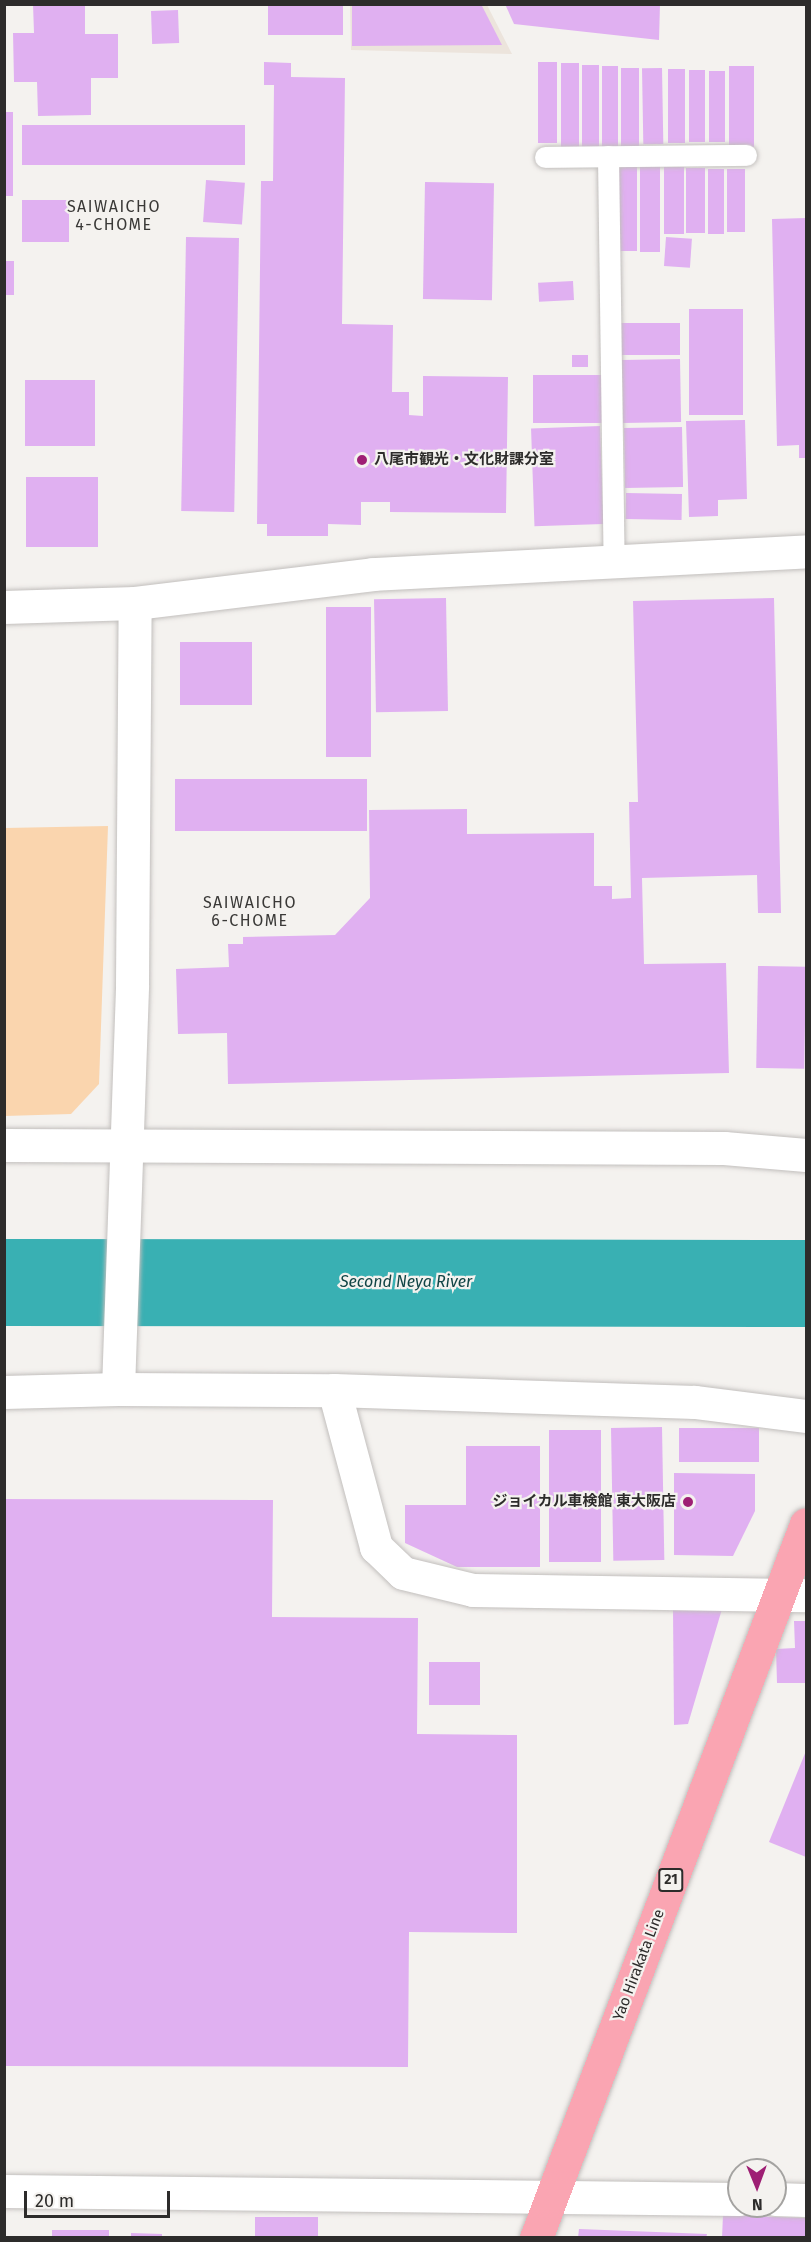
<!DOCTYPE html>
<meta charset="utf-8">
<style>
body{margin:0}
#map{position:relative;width:811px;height:2242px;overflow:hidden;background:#f4f2ef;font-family:"Fira Sans","Noto Sans JP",sans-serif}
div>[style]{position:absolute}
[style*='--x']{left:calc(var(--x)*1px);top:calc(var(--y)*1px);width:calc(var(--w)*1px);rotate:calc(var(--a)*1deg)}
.built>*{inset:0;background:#ece4dc}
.green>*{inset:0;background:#fad5ae}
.river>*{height:87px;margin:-43.5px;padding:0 43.5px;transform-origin:43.5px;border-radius:43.5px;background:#39b0b3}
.building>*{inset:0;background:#e0b0f1;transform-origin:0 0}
.roads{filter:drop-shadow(0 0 2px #c2bfbd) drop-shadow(0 0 2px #c2bfbd)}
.service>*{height:21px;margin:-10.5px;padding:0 10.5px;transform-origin:10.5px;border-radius:10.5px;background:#fff}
.minor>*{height:33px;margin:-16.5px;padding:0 16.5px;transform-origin:16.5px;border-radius:16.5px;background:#fff}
.primary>*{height:33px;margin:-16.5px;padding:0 16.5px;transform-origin:16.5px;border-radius:16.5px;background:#faa5b2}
.dots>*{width:16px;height:16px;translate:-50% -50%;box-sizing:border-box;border:3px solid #f4f2ef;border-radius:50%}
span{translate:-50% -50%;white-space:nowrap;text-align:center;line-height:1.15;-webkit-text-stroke:4.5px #f4f2ef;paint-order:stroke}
.shield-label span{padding:2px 4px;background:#f4f2ef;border:2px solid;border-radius:4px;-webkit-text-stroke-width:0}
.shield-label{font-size:14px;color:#2d2c2b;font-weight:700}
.poi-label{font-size:15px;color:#2d2c2b;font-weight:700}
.left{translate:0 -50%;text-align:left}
.right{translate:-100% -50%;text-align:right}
.street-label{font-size:15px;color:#2d2c2b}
.neighbourhood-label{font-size:16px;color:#3a3937;letter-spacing:1.5px}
.water-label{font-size:16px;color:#114546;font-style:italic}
.frame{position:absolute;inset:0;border:6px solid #2d2c2b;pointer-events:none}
.north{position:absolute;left:727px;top:2158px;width:60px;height:60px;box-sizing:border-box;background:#f4f2ef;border:2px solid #a4a3a1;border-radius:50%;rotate:179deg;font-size:16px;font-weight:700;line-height:24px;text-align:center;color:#2d2c2b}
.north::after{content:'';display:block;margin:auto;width:21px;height:27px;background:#9e1f74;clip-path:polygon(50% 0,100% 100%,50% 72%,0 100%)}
.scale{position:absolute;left:24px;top:2191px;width:146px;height:27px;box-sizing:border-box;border:3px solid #2d2c2b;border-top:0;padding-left:8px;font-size:18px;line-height:21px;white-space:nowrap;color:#2d2c2b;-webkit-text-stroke:4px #f4f2ef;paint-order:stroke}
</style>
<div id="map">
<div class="built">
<div style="clip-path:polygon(350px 5px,487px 5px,512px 54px,351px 50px)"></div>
</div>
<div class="green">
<div style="clip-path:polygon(108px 826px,99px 1084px,71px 1114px,5px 1116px,5px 828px)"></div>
</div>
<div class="river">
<div style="--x:4;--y:1282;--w:802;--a:0.07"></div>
</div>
<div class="building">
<div style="clip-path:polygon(33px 4px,85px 4px,85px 34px,118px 34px,118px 78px,91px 78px,91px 115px,38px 116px,37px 82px,14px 82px,13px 33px,34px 33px)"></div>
<div style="left:268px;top:4px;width:75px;height:31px"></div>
<div style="clip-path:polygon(352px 4px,481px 4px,502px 45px,352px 46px)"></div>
<div style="clip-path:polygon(505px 4px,660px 4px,659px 40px,514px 24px)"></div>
<div style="left:178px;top:10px;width:33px;height:27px;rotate:88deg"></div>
<div style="clip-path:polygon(264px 62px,291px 63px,291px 77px,345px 78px,342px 324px,393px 325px,392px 392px,409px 392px,409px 415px,423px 416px,423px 376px,508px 377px,506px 513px,390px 512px,390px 502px,361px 502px,361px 525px,328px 524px,328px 536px,267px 536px,267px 524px,257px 524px,261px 181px,273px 181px,274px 85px,264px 85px)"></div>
<div style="left:538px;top:62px;width:19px;height:81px"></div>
<div style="left:561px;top:63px;width:18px;height:84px"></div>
<div style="left:582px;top:65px;width:17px;height:83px"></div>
<div style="left:602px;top:66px;width:16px;height:82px"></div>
<div style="left:729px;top:66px;width:25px;height:81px"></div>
<div style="left:621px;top:68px;width:18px;height:79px"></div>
<div style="left:662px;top:68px;width:76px;height:20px;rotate:89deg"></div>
<div style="left:668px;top:69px;width:17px;height:74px"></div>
<div style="left:689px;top:70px;width:16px;height:72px"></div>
<div style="left:709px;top:71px;width:16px;height:71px"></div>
<div style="left:4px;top:112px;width:9px;height:84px"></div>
<div style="left:245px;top:125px;width:40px;height:223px;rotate:90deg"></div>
<div style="left:617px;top:163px;width:20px;height:88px"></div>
<div style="left:640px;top:163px;width:20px;height:89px"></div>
<div style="left:664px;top:167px;width:20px;height:67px"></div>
<div style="left:686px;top:168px;width:19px;height:65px"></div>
<div style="left:708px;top:169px;width:16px;height:65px"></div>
<div style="left:745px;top:169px;width:63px;height:18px;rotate:90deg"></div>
<div style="left:206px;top:180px;width:39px;height:42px;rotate:4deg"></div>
<div style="left:425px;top:182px;width:69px;height:117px;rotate:1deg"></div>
<div style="left:22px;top:200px;width:47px;height:42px"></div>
<div style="clip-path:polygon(806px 218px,806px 458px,799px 458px,799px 445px,777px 446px,772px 219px)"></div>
<div style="left:186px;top:237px;width:53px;height:274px;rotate:1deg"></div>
<div style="left:666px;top:237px;width:26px;height:29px;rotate:4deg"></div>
<div style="left:4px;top:261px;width:10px;height:34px"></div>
<div style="left:573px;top:281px;width:19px;height:35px;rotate:87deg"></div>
<div style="left:689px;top:309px;width:54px;height:106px"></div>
<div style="left:680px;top:323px;width:32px;height:63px;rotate:90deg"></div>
<div style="left:572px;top:355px;width:16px;height:12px"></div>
<div style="left:680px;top:359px;width:63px;height:58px;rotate:89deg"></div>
<div style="left:533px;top:375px;width:69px;height:48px"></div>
<div style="left:25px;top:380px;width:70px;height:66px"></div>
<div style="clip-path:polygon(745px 420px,747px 499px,718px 500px,718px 516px,689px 517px,686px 421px)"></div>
<div style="left:600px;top:426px;width:98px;height:69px;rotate:88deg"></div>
<div style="left:682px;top:427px;width:60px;height:58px;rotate:89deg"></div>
<div style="left:98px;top:477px;width:70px;height:72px;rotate:90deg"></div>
<div style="left:626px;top:493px;width:56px;height:26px;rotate:1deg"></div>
<div style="left:446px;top:598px;width:113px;height:72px;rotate:89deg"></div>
<div style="clip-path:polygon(774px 598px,781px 913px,758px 913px,757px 875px,642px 878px,644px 964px,726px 963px,729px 1073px,228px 1084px,227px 1033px,178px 1034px,176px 969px,229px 967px,228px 944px,243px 944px,243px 937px,335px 935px,370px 898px,369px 810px,467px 809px,467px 834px,594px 833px,594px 886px,612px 886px,612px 899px,631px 898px,629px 802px,638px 802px,633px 601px)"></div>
<div style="left:326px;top:607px;width:45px;height:150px"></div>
<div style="left:180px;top:642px;width:72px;height:63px"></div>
<div style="left:175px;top:779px;width:192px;height:52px"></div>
<div style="left:758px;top:966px;width:48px;height:102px;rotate:1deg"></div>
<div style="left:662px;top:1427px;width:133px;height:51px;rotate:89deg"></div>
<div style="left:759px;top:1428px;width:34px;height:80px;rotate:90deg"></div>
<div style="left:549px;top:1430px;width:52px;height:132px"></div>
<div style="clip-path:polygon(466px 1446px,540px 1446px,540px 1567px,457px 1567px,405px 1543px,405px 1505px,466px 1505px)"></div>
<div style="clip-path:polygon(674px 1473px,755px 1474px,755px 1511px,733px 1556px,674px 1555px)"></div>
<div style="clip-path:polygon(4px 1499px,273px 1500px,272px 1617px,418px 1618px,417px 1734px,517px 1735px,517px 1933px,409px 1932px,408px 2067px,4px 2066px)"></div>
<div style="clip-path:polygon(673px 1609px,722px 1609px,688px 1724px,674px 1725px)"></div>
<div style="clip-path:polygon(794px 1621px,806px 1621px,806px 1683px,777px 1683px,776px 1649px,795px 1648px)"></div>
<div style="left:429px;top:1662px;width:51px;height:43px"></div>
<div style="clip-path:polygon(806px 1751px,806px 1857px,769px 1842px)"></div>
<div style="clip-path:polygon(723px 2215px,806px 2218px,806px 2238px,722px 2238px)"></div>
<div style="left:255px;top:2217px;width:63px;height:21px"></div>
<div style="clip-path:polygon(579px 2229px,707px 2234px,706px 2238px,578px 2238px)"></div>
<div style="left:52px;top:2230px;width:57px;height:8px"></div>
<div style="clip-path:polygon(131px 2233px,162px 2234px,162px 2238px,131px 2238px)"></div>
</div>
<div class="roads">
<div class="service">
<div style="--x:608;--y:156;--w:405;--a:89.2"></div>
<div style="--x:545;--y:157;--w:201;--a:-0.6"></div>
</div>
<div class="minor">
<div style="--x:4;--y:607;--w:131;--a:-1.7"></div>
<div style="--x:135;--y:603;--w:240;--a:-6.9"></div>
<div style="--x:373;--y:574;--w:434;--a:-3"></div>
<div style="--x:4;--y:1145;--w:720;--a:0.24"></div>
<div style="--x:724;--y:1148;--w:82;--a:4.9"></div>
<div style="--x:118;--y:1389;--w:404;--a:-88"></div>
<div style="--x:132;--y:985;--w:382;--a:-89.6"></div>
<div style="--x:334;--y:1390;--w:163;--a:75"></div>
<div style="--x:376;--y:1547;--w:37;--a:44"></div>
<div style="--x:403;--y:1573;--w:72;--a:13.7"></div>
<div style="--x:473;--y:1590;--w:333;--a:0.9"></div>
<div style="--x:4;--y:1392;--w:114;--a:-1.5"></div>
<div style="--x:118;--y:1389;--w:216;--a:0.3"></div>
<div style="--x:334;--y:1390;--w:361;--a:1.9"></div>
<div style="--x:695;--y:1402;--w:112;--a:7.2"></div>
<div style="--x:4;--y:2191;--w:735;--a:0.62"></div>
<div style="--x:775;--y:2199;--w:31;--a:2"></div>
</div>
<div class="primary">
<div style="--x:536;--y:2238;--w:763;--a:-69.29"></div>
</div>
</div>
<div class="dots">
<div style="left:362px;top:460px;background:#9e1f74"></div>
<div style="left:688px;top:1502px;background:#9e1f74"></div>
</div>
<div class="shield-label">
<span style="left:671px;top:1880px">21</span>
</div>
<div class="poi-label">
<span class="left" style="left:374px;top:460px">八尾市観光・文化財課分室</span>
<span class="right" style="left:676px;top:1502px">ジョイカル車検館 東大阪店</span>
</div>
<div class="street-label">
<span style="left:639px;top:1965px;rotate:-69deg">Yao Hirakata Line</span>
</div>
<div class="neighbourhood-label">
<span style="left:114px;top:216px">SAIWAICHO<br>4-CHOME</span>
<span style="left:250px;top:912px">SAIWAICHO<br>6-CHOME</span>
</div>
<div class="water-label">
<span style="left:406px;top:1282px">Second Neya River</span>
</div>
<div class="frame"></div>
<div class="north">N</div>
<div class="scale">20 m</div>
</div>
